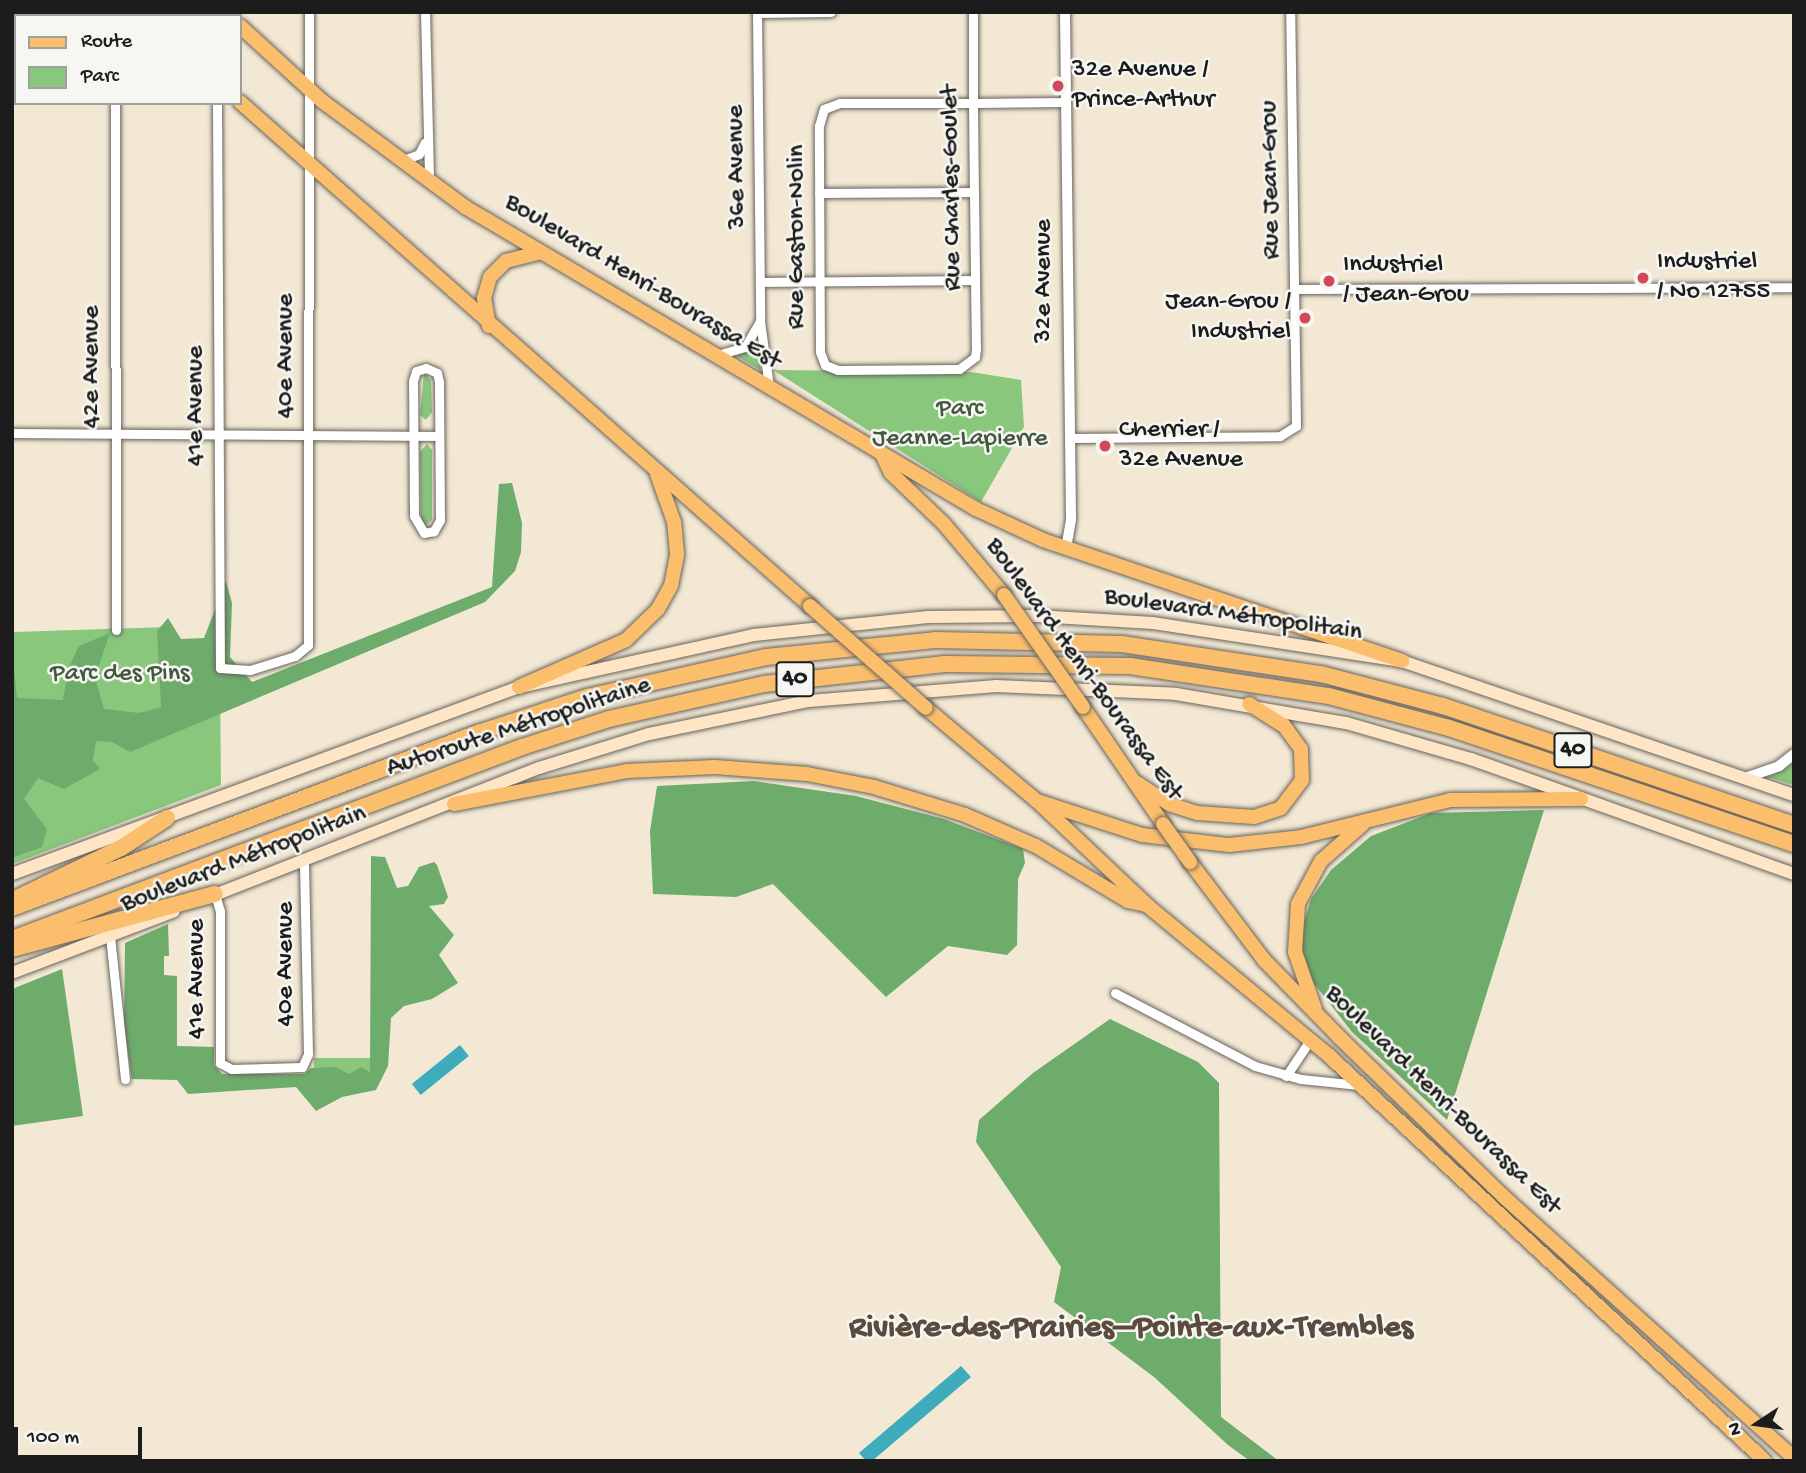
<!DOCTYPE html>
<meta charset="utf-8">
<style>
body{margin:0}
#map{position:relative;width:1806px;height:1473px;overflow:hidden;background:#f2e8d4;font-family:"Gochi Hand",sans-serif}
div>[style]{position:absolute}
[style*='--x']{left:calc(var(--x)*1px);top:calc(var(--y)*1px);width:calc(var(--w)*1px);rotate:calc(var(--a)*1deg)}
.green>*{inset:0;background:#89c77d;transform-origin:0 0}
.forest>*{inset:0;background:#6eac6c}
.water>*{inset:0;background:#3eacbd;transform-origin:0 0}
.roads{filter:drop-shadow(0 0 2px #67635c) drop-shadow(0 0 2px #67635c)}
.minor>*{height:9px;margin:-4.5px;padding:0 4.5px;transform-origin:4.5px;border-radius:4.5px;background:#fff}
.tertiary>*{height:10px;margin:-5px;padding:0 5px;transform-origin:5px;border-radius:5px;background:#fff}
.secondary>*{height:12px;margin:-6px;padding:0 6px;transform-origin:6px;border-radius:6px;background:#fde5c5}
.primary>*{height:14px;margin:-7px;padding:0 7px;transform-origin:7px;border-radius:7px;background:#fabe6d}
.motorway>*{height:16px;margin:-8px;padding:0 8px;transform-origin:8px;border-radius:8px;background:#fabe6d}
.bridges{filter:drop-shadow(0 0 2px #67635c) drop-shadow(0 0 2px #67635c)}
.primary-bridge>*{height:14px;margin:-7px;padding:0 7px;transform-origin:7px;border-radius:7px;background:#fabe6d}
.dots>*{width:19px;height:19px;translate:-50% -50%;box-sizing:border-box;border:4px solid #f6f6f2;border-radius:50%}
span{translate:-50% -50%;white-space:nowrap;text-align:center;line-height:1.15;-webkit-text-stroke:5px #f6f6f2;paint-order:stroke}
.shield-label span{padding:2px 5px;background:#f6f6f2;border:2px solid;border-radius:5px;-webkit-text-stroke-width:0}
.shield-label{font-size:24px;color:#1c1c1c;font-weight:700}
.poi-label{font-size:26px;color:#1c1c1c}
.left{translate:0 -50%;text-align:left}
.right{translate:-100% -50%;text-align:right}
.street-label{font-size:26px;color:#1c1c1c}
.park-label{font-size:26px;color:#42583e}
.district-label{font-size:33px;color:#5c4b3d;font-weight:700}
.frame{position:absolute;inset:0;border:14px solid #1c1c1c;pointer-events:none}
.legend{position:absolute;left:14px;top:14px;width:228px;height:91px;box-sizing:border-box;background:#f6f6f2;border:2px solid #9f9f9c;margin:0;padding:9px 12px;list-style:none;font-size:21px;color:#1c1c1c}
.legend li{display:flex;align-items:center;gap:14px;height:35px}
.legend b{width:35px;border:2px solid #9f9f9c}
.north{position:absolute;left:1722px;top:1389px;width:70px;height:70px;-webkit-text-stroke:5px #f6f6f2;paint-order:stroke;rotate:257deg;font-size:19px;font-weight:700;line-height:28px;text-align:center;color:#1c1c1c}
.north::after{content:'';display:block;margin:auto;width:24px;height:32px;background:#1c1c1c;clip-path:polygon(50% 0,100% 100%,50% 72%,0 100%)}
.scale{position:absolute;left:14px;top:1427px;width:128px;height:32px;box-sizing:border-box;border:4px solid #1c1c1c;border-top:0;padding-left:9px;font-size:21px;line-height:24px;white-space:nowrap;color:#1c1c1c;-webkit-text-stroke:5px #f6f6f2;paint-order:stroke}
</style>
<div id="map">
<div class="green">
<div style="clip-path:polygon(758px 339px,760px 342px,760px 370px,737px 356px)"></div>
<div style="clip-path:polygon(773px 370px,971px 372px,1021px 380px,1024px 427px,981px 502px)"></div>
<div style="clip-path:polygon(424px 373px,431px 380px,432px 412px,426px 420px,420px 415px)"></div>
<div style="clip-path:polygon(427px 444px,432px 450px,432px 520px,425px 526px,421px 520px,420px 452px)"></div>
<div style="clip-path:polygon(168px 627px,220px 677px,221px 785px,12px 864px,14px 632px)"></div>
<div style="clip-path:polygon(1794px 762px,1794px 785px,1768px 777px,1785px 769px)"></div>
<div style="left:314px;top:1058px;width:57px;height:27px"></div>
</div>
<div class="forest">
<div style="clip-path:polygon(512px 483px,522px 523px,521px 552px,515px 571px,485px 602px,130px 752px,112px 742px,96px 741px,93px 760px,100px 769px,64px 789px,38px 778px,24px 799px,47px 829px,42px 847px,12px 858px,12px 649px,17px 698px,63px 700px,68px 669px,79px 646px,110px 633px,95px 677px,104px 709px,139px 713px,161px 707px,157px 631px,168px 618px,181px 639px,204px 638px,226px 581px,232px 603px,230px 657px,252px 682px,492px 587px,499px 484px)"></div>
<div style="clip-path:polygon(754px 781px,856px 796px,944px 819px,1023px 849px,1025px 863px,1018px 879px,1017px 945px,1007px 955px,948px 946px,886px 997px,773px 884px,736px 897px,653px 894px,650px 831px,657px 786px)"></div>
<div style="clip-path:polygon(1544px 810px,1447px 1120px,1352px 1032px,1312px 981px,1299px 939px,1311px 899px,1331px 870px,1371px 836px,1431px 813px)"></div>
<div style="clip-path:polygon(371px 856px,385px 857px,397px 888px,408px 886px,419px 867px,434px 862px,437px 865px,448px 897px,444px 904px,429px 906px,454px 935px,439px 955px,458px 983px,432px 999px,404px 1006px,391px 1018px,388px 1066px,376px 1090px,342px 1097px,316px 1111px,296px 1087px,188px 1094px,177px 1080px,132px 1079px,124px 1024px,125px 943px,168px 924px,169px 956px,164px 956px,164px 975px,177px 976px,177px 1046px,214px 1047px,214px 1065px,222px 1074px,304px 1074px,311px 1068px,336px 1067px,349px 1074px,361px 1067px,370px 1072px)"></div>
<div style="clip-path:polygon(62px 969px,83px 1116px,12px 1126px,12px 989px)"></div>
<div style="clip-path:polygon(1110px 1019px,1198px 1062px,1219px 1083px,1221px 1417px,1279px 1461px,1250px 1461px,1228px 1445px,1154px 1377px,1054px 1302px,1061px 1267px,976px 1142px,979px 1120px,1033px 1073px)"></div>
</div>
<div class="water">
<div style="left:460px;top:1045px;width:14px;height:62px;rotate:51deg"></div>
<div style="clip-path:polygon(961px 1366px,971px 1377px,872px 1461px,866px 1461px,859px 1453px)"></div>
</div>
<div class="roads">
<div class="minor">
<div style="--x:425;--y:12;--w:169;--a:88.6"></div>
<div style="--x:757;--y:12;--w:309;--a:89.4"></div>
<div style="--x:760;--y:321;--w:67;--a:82.2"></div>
<div style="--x:973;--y:12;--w:91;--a:90"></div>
<div style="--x:973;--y:103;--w:89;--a:89.4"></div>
<div style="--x:974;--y:192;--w:88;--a:89.3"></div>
<div style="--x:975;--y:280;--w:69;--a:89.2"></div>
<div style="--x:976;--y:349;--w:8;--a:97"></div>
<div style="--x:975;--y:357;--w:20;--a:143"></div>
<div style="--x:959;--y:369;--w:121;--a:179.5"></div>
<div style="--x:838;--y:370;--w:14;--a:-159"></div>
<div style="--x:825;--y:365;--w:14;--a:-111"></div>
<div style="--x:820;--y:352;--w:226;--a:-90.3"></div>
<div style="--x:819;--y:126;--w:18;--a:-74"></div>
<div style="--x:824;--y:109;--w:17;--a:-21"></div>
<div style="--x:840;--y:103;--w:133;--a:0"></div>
<div style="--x:973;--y:103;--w:93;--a:-0.6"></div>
<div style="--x:757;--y:13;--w:74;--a:-0.8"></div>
<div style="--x:116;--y:16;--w:4;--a:-90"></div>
<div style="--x:12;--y:93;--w:4;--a:0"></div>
<div style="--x:115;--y:103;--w:527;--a:89.89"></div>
<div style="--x:217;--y:103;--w:565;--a:89.7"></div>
<div style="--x:220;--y:668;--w:30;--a:4"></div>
<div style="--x:250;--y:670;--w:47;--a:-17.3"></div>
<div style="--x:295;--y:656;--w:17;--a:-40"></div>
<div style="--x:308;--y:645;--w:633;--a:-89.91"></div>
<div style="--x:401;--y:161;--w:19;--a:-21"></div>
<div style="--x:419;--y:154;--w:13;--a:-63"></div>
<div style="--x:819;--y:193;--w:155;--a:-0.4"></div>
<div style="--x:760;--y:282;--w:215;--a:-0.5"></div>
<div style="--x:1295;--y:289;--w:499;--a:-0.2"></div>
<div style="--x:717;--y:355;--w:29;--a:-16"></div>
<div style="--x:745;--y:347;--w:30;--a:-60"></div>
<div style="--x:426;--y:368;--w:12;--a:24"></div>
<div style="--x:437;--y:373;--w:9;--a:77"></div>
<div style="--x:439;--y:382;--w:138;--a:89.6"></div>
<div style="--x:440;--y:520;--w:13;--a:119"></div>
<div style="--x:434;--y:531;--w:10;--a:169"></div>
<div style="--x:424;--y:533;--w:20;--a:-120"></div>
<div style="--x:414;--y:516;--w:135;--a:-90.4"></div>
<div style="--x:413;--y:381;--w:10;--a:-73"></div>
<div style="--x:416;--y:371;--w:10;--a:-17"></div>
<div style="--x:12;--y:433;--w:427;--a:0.4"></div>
<div style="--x:1069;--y:438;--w:211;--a:-0.5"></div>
<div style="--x:1280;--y:436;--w:19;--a:-32"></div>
<div style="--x:1296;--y:426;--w:414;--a:-90.8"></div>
<div style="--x:215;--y:894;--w:18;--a:74"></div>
<div style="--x:220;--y:911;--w:152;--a:90"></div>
<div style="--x:220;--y:1063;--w:13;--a:27"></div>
<div style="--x:232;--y:1069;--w:70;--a:-1.6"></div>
<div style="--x:302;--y:1067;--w:14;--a:-65"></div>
<div style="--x:308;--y:1054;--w:193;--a:-91.2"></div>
<div style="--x:110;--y:936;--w:144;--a:84"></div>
<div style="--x:1115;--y:993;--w:158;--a:27.5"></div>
<div style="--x:1255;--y:1066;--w:48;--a:15.8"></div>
<div style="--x:1301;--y:1079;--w:58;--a:5.9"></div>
<div style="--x:1286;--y:1076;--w:43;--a:-56.3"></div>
</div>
<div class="tertiary">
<div style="--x:1065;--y:12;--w:508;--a:89.32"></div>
<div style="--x:1071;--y:520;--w:28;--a:100"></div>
<div style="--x:1745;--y:778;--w:36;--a:-19"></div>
<div style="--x:1779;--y:766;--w:19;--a:-39"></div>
</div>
<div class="secondary">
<div style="--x:12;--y:874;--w:540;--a:-20.25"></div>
<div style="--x:519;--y:687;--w:241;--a:-12.5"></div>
<div style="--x:754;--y:635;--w:175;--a:-5.9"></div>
<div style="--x:928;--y:617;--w:109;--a:-0.5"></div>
<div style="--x:1037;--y:616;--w:116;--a:3.5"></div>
<div style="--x:1153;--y:623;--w:252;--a:8.7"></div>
<div style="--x:1402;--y:661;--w:414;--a:18.9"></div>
<div style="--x:207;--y:898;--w:357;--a:-21.4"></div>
<div style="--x:539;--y:768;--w:115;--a:-17.2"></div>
<div style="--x:649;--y:734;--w:163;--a:-11.7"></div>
<div style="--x:809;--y:701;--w:188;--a:-4.6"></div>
<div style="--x:996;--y:686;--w:180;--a:2.5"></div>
<div style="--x:1176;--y:694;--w:172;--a:9.7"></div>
<div style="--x:1346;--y:723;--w:130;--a:16.1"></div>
<div style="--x:1471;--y:759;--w:343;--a:19.6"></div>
<div style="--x:12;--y:973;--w:173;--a:-20.9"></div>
</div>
<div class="primary">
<div style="--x:137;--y:12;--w:6;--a:45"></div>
<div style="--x:225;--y:12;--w:6;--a:45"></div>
<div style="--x:240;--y:26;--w:111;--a:42.4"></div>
<div style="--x:322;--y:101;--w:178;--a:36.5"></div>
<div style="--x:465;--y:207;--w:594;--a:30.58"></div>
<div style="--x:976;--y:509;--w:74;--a:24.8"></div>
<div style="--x:1043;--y:540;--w:379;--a:18.6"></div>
<div style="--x:240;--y:102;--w:761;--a:41.48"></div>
<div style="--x:489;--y:326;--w:28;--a:-100"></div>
<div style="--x:484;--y:298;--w:22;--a:-74"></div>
<div style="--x:490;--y:277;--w:23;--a:-45"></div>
<div style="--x:506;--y:261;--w:36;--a:-14"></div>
<div style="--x:882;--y:454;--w:21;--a:65"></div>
<div style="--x:891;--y:473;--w:74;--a:43.9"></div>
<div style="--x:944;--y:524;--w:93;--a:49.8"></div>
<div style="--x:519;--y:687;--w:117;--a:-23.7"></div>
<div style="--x:626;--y:640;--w:45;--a:-44.1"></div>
<div style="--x:658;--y:609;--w:26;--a:-61"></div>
<div style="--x:671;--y:586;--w:33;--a:-79"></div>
<div style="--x:677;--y:554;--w:32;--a:-95"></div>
<div style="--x:674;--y:522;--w:51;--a:-109.5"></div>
<div style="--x:1083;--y:707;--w:142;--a:55.6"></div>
<div style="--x:926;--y:708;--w:145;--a:40"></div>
<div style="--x:1037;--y:801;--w:153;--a:43.4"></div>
<div style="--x:1148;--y:906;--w:231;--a:39.6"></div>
<div style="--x:1326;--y:1053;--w:599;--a:42.9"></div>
<div style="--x:1137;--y:783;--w:38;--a:33"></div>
<div style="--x:1169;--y:804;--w:29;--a:18"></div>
<div style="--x:1197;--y:813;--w:57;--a:4"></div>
<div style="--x:1254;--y:817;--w:28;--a:-18"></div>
<div style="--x:1281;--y:808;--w:35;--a:-53"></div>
<div style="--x:1302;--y:780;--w:31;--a:-92"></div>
<div style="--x:1301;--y:749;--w:29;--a:-126"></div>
<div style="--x:1284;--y:726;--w:41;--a:-147.8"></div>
<div style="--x:1037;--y:801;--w:110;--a:17.9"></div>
<div style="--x:1142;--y:835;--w:88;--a:6.6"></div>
<div style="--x:1229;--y:845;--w:72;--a:-6.3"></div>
<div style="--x:1301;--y:837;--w:154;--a:-13.9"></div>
<div style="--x:1450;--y:800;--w:131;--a:-0.4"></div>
<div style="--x:454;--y:804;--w:176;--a:-10.8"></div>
<div style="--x:627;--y:771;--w:88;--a:-2.6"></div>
<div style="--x:715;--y:767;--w:92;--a:4.4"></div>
<div style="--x:807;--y:774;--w:68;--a:11"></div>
<div style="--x:874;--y:787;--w:95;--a:17.1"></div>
<div style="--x:965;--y:815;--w:77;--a:23.6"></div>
<div style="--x:1036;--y:846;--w:107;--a:30.9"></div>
<div style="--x:1128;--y:901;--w:18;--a:13"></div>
<div style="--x:1190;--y:862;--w:123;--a:52.9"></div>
<div style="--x:1264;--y:960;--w:109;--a:45.7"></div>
<div style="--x:1340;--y:1038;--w:228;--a:44.1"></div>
<div style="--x:1504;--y:1197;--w:390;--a:42"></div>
<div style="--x:1315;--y:1009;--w:60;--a:-109.3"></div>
<div style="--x:1295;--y:952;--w:48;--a:-86.4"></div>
<div style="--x:1298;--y:904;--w:49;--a:-61.9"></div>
<div style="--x:1321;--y:861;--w:56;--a:-41.4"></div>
</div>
<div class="motorway">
<div style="--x:15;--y:899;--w:118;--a:-25.7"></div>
<div style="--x:121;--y:848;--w:55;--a:-33.1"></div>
<div style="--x:12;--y:908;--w:498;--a:-20.6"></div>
<div style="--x:478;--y:733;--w:115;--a:-18.3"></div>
<div style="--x:587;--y:697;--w:183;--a:-12.6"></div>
<div style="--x:766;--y:657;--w:170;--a:-5.7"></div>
<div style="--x:935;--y:640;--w:187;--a:1.2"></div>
<div style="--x:1122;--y:644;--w:201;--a:8.6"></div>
<div style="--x:1321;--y:674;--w:126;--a:14.7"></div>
<div style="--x:1443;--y:706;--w:371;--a:18.7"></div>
<div style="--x:12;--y:939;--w:545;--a:-20.63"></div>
<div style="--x:522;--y:747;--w:91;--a:-17.8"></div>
<div style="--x:609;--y:719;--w:159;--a:-12.7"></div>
<div style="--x:764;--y:684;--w:182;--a:-6.3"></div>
<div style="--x:945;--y:664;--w:185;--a:0.6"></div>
<div style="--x:1130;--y:666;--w:201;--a:8.6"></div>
<div style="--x:1329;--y:696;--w:124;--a:14.9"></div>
<div style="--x:1449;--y:728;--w:364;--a:18.6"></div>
<div style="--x:12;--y:949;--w:210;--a:-15.2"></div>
</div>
</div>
<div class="bridges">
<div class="primary-bridge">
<div style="--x:1004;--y:595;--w:137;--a:54.8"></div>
<div style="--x:810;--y:606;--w:154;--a:41.3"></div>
<div style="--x:1163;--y:824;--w:47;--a:54.6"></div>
</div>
</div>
<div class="dots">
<div style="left:1058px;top:86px;background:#d1495b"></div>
<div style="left:1643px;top:278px;background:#d1495b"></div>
<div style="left:1329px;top:281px;background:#d1495b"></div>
<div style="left:1305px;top:318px;background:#d1495b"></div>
<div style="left:1105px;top:446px;background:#d1495b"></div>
</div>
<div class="shield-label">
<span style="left:795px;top:679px">40</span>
<span style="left:1573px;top:750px">40</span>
</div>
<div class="poi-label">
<span class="left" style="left:1072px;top:86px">32e Avenue /<br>Prince-Arthur</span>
<span class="left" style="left:1657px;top:278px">Industriel<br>/ No 12755</span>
<span class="left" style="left:1343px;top:281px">Industriel<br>/ Jean-Grou</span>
<span class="right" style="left:1291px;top:318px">Jean-Grou /<br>Industriel</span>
<span class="left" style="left:1119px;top:446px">Cherrier /<br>32e Avenue</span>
</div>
<div class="street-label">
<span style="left:738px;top:167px;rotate:-91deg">36e Avenue</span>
<span style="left:1272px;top:180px;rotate:-91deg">Rue Jean-Grou</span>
<span style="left:953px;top:188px;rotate:-91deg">Rue Charles-Goulet</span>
<span style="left:798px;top:237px;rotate:-90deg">Rue Gaston-Nolin</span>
<span style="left:1045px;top:281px;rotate:-90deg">32e Avenue</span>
<span style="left:642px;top:283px;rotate:31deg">Boulevard Henri-Bourassa Est</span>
<span style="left:287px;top:356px;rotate:-90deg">40e Avenue</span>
<span style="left:93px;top:367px;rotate:-90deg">42e Avenue</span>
<span style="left:197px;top:406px;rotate:-90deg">41e Avenue</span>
<span style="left:1233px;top:616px;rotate:8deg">Boulevard Métropolitain</span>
<span style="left:1083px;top:670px;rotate:54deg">Boulevard Henri-Bourassa Est</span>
<span style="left:519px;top:728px;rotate:-18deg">Autoroute Métropolitaine</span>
<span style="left:244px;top:860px;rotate:-21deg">Boulevard Métropolitain</span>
<span style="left:287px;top:964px;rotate:-90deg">40e Avenue</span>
<span style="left:198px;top:979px;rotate:-90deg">41e Avenue</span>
<span style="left:1442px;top:1101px;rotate:44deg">Boulevard Henri-Bourassa Est</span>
</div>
<div class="park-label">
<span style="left:960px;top:425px">Parc<br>Jeanne-Lapierre</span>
<span style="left:120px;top:675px">Parc des Pins</span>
</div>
<div class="district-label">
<span style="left:1131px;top:1330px">Rivière-des-Prairies–Pointe-aux-Trembles</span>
</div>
<div class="frame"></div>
<ul class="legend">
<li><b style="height:9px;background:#fabe6d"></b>Route</li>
<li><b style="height:19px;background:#89c77d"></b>Parc</li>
</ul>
<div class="north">N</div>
<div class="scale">100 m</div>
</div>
